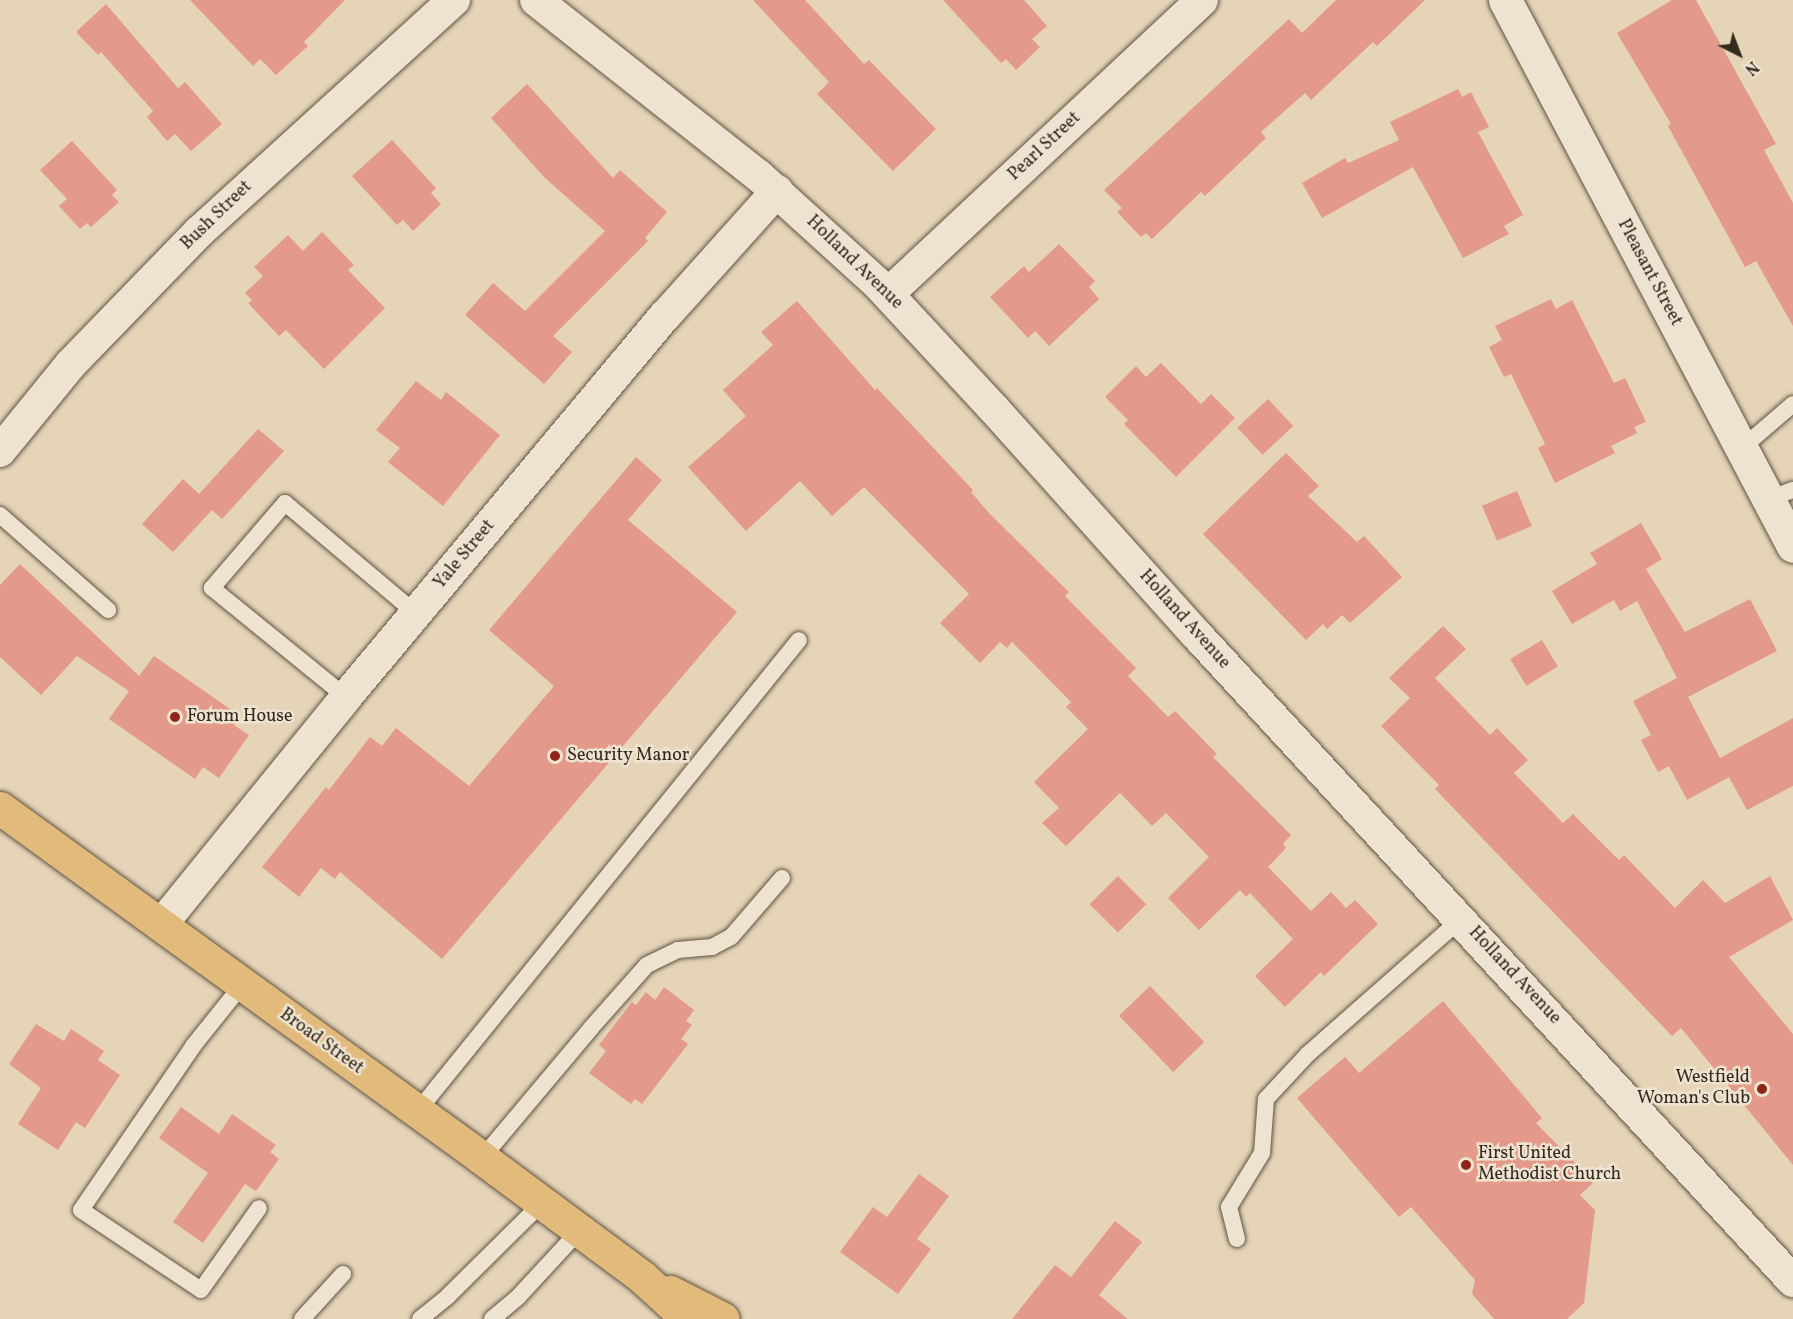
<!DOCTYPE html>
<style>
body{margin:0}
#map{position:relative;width:1793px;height:1319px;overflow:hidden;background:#e5d4b8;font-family:Vollkorn,serif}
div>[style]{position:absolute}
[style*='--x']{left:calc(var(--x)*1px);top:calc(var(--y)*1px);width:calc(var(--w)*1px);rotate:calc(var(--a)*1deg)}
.building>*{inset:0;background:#e49a8a;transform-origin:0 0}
.roads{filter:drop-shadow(0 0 2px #605443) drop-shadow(0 0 2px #605443)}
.service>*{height:16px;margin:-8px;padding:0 8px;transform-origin:8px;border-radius:8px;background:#eee3d1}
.minor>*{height:32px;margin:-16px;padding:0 16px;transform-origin:16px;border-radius:16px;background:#eee3d1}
.tertiary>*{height:33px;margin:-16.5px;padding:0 16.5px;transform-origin:16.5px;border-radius:16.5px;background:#eee3d1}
.trunk>*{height:33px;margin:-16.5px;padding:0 16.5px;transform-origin:16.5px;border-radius:16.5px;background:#e2ba7c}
.dots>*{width:16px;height:16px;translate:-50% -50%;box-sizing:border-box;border:3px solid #eee3d1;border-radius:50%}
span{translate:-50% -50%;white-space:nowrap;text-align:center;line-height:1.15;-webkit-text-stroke:5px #eee3d1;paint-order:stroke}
.street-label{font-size:18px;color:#342a1c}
.poi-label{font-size:18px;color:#342a1c}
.left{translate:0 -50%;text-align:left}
.right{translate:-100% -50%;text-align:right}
.north{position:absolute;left:1709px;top:24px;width:60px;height:60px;-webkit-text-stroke:4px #eee3d1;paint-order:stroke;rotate:138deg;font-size:16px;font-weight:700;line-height:24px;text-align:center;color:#342a1c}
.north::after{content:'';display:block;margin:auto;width:21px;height:27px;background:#342a1c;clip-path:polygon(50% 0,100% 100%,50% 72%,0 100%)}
</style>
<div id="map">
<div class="building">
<div style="clip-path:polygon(190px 0,345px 0,304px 42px,308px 46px,276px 75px,260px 59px,253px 66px)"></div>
<div style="clip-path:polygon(753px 0,805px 0,864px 64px,869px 60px,936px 129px,893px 171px,817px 94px,829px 82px)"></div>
<div style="clip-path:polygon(943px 0,1024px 0,1047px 26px,1032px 39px,1040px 47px,1016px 70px,1006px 59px,1001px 63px)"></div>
<div style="clip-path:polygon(1336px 0,1425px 0,1377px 46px,1373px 42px,1311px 100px,1305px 93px,1261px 132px,1266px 138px,1205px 196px,1201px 192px,1152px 239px,1146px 233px,1141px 237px,1117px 212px,1122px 208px,1104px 190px,1289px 19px,1302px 33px)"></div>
<div style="clip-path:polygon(1672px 0,1696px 0,1776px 144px,1764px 150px,1793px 203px,1793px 326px,1756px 261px,1745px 267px,1668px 126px,1671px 124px,1617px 33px)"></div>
<div style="clip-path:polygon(106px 4px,178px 88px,185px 82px,222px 124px,191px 151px,175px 134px,167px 141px,147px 117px,153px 111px,101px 52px,98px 55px,76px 32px)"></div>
<div style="clip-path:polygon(527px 84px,613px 178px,620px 170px,667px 212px,645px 238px,648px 241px,553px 336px,572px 352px,544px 384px,465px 315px,493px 283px,525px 311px,605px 231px,545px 178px,491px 118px)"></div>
<div style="clip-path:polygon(1458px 89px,1462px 97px,1471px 92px,1489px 127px,1478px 132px,1523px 215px,1504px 226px,1509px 234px,1463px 258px,1413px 167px,1322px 218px,1302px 183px,1345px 158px,1348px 163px,1399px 140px,1390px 122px)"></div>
<div style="clip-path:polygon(392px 140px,436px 188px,431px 193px,441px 204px,413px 231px,403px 220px,397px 225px,352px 176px)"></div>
<div style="clip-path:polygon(72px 141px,117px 190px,112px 195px,119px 202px,91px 227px,87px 223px,80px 229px,59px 206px,67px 199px,40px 170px)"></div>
<div style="clip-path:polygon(322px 232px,354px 265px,348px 270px,385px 308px,324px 369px,286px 330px,279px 336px,248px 303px,252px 300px,245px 293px,263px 276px,254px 267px,288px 235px,303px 251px)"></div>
<div style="clip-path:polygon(1059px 244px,1095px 281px,1089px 287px,1099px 299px,1049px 346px,1035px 331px,1028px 338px,990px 297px,1024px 266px,1029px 272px)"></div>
<div style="clip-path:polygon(1551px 299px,1556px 309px,1572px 300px,1614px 383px,1625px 378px,1646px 422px,1634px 427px,1637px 433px,1611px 446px,1615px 453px,1555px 483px,1538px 448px,1545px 444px,1511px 374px,1504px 377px,1489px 347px,1502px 340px,1495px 326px)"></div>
<div style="clip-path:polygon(797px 301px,875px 390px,877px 388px,973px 490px,971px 492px,988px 512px,1069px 592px,1065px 596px,1136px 668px,1128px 676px,1168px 717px,1175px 711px,1217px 754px,1213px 757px,1291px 835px,1283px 844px,1286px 848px,1268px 867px,1311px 911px,1331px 892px,1346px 908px,1355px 900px,1378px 924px,1324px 976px,1321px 972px,1285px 1007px,1255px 976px,1293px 939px,1250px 893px,1246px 897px,1240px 890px,1199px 930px,1168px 898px,1209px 857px,1166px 813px,1152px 826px,1120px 793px,1066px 846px,1042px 823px,1059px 808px,1034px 782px,1088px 729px,1066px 707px,1071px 702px,1012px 642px,1007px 648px,1000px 642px,980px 663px,940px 623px,969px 594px,864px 487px,832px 516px,800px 481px,746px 531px,688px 467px,746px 416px,723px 390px,773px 345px,761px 332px)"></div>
<div style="clip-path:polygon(1161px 363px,1201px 404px,1211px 394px,1235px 418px,1176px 477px,1124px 424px,1128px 420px,1105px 397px,1136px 366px,1146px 377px)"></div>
<div style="clip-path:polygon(416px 381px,441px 400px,446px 392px,500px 435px,443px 506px,388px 462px,400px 448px,376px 430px)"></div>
<div style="left:1268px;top:399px;width:37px;height:42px;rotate:47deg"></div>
<div style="clip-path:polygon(258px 429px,284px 451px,222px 519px,212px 510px,173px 552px,142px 524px,183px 479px,199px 494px)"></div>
<div style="clip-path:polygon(1286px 453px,1319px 486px,1308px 496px,1357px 542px,1364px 536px,1402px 577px,1350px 623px,1342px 615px,1327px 629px,1323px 624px,1306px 640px,1203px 534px)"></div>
<div style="clip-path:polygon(636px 457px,662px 480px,628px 520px,737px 612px,442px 959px,340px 872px,335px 879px,321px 868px,299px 897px,262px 867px,326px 787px,329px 790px,370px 737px,382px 746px,396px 728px,469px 786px,554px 686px,489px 630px)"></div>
<div style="left:1517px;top:491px;width:38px;height:38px;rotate:67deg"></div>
<div style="clip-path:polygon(1641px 523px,1662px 559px,1646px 569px,1685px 632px,1750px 599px,1777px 651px,1688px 697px,1720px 758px,1793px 718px,1793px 786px,1747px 810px,1729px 777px,1687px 800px,1669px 766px,1658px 772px,1641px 740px,1651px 735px,1633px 701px,1677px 678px,1637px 601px,1620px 611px,1614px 600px,1572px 624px,1552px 591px,1597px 564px,1590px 553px)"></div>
<div style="clip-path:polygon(20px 564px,139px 676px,154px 656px,240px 716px,234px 725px,249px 735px,219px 778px,203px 767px,195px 779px,109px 719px,129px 691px,77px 656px,41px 695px,0 657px,0 585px)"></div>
<div style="clip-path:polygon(1443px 626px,1466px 649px,1435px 678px,1490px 735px,1497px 728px,1528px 760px,1514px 773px,1563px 823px,1573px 814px,1619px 860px,1624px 855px,1675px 908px,1703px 880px,1725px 903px,1770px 876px,1793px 920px,1729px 957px,1793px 1034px,1793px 1165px,1681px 1028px,1672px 1036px,1435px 789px,1439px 785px,1381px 726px,1410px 698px,1389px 678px)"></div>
<div style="left:1542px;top:640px;width:31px;height:37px;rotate:59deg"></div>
<div style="left:1118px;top:876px;width:40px;height:40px;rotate:45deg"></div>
<div style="left:1150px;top:986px;width:78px;height:43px;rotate:46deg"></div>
<div style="clip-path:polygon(664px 987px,694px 1010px,686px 1021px,692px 1025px,681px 1039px,688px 1044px,642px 1104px,635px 1099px,631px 1104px,589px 1073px,606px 1051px,599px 1045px,632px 1002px,636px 1005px,646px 992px,655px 1000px)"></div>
<div style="clip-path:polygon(1443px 1001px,1542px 1118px,1536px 1123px,1594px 1182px,1580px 1195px,1595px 1210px,1584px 1303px,1567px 1319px,1494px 1319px,1472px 1294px,1475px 1280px,1411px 1207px,1399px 1217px,1297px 1098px,1345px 1057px,1359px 1073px)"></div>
<div style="clip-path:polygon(36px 1024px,64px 1041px,71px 1029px,104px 1051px,98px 1060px,120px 1075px,85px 1128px,76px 1122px,58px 1150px,18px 1124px,41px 1088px,9px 1064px)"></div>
<div style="clip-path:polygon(181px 1107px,219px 1134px,232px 1114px,276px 1145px,270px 1152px,279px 1159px,256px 1191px,245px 1184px,203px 1243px,173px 1222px,208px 1173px,159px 1138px)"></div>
<div style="clip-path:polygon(919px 1174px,949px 1196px,917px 1239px,931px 1249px,898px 1294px,840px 1252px,873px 1207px,887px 1217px)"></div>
<div style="clip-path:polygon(1115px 1221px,1142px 1242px,1099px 1295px,1128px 1319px,1012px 1319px,1055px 1265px,1071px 1277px)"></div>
</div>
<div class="roads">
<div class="service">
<div style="--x:1742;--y:448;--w:67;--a:-40.8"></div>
<div style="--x:1769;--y:499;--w:26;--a:-21"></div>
<div style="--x:0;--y:515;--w:144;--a:41.3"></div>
<div style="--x:346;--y:697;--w:173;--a:-140.9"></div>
<div style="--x:212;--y:588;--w:112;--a:-49.3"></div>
<div style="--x:285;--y:503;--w:172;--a:40.1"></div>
<div style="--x:242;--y:985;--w:77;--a:128.7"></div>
<div style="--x:194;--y:1045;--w:200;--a:124.4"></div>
<div style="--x:81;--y:1210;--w:144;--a:33.7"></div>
<div style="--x:201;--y:1290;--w:100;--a:-54.7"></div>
<div style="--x:417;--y:1112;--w:607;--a:-51.02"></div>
<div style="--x:482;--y:1158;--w:170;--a:-50"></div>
<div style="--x:591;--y:1028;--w:84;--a:-48.4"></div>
<div style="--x:647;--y:965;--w:34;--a:-26"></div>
<div style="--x:678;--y:950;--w:34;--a:-5"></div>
<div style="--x:712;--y:947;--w:21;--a:-28"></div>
<div style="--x:731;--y:937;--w:78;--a:-49.2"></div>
<div style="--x:1237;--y:1239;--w:33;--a:-104"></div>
<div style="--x:1229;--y:1207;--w:63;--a:-58.6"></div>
<div style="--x:1262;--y:1153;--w:54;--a:-85.8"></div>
<div style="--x:1266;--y:1099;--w:62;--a:-47"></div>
<div style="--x:1308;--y:1054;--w:204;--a:-41.4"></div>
<div style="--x:302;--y:1319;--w:61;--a:-47.7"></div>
<div style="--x:420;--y:1319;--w:36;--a:-39"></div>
<div style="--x:448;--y:1296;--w:132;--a:-44.7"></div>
<div style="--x:492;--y:1319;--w:35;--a:-40"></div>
<div style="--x:519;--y:1296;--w:88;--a:-47.3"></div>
</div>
<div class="minor">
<div style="--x:536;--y:0;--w:284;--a:38.3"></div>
<div style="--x:759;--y:176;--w:162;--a:42.2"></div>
<div style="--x:879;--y:285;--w:169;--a:47.2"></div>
<div style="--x:994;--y:409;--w:301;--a:48.1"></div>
<div style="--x:1195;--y:633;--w:882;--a:47.3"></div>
<div style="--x:888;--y:294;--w:430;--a:-43.1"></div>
<div style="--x:0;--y:451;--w:112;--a:-50.8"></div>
<div style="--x:71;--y:364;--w:184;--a:-45.9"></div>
<div style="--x:199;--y:232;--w:345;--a:-42.3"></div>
<div style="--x:161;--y:925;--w:294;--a:-50.9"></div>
<div style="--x:346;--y:697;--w:497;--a:-50.1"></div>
<div style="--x:665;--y:316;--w:168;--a:-48.1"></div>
</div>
<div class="tertiary">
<div style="--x:1505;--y:0;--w:617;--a:62.19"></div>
</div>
<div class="trunk">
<div style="--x:0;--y:808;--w:596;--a:35.98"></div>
<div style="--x:482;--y:1158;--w:199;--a:36.6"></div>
<div style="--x:642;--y:1277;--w:62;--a:42.4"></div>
<div style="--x:670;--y:1292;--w:59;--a:27"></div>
</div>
</div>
<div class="dots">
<div style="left:175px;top:717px;background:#8f2418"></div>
<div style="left:555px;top:756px;background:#8f2418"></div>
<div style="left:1762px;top:1089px;background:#8f2418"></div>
<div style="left:1466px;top:1165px;background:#8f2418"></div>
</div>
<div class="street-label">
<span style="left:1045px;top:147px;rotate:-43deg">Pearl Street</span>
<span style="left:217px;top:216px;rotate:-44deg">Bush Street</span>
<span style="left:854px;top:263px;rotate:44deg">Holland Avenue</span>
<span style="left:1649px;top:273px;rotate:62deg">Pleasant Street</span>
<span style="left:465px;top:555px;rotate:-50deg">Yale Street</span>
<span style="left:1184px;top:620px;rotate:48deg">Holland Avenue</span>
<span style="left:1514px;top:976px;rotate:47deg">Holland Avenue</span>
<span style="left:321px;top:1042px;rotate:36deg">Broad Street</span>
</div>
<div class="poi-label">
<span class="left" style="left:187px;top:717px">Forum House</span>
<span class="left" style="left:567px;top:756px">Security Manor</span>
<span class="right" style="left:1750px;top:1089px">Westfield<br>Woman's Club</span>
<span class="left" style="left:1478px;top:1165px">First United<br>Methodist Church</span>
</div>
<div class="north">N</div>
</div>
